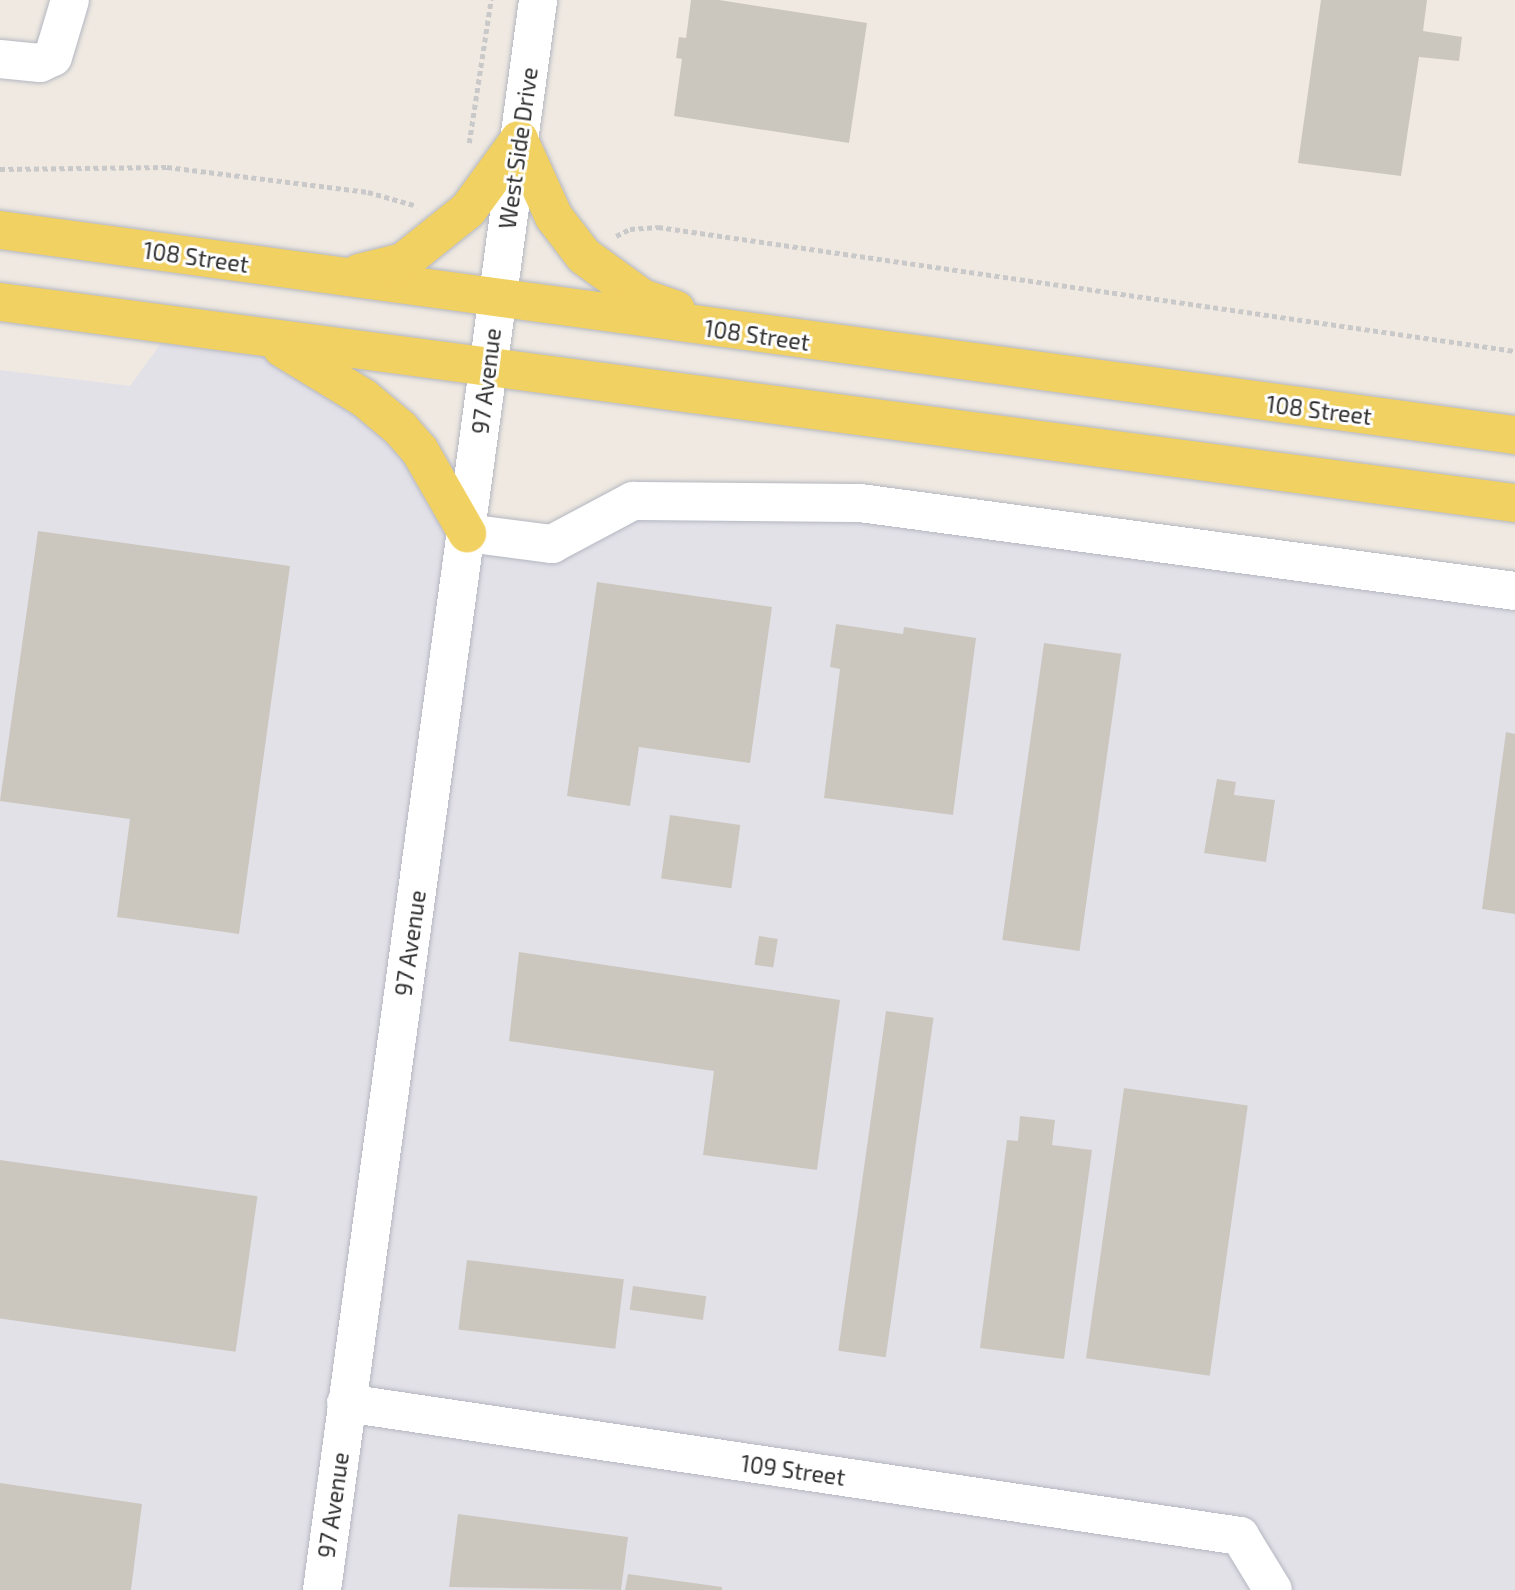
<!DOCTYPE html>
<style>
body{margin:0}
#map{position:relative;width:1515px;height:1590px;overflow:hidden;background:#efe9e1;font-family:"Exo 2",sans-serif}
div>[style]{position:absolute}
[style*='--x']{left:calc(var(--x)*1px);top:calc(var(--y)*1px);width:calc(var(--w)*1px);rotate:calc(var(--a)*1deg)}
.industrial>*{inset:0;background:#e3e1e8}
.building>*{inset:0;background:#cbc7bf;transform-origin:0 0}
.path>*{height:4.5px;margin-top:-2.25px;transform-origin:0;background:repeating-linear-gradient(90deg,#c9c9c9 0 5px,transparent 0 8.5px)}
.roads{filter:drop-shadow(0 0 2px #b4b7c1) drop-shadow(0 0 2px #b4b7c1)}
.minor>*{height:38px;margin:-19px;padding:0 19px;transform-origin:19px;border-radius:19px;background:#fff}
.major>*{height:38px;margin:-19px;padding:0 19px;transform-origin:19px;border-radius:19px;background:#f2d163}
span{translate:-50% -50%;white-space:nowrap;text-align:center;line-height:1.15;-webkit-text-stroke:6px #fff;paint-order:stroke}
.street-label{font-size:23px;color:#2e2e2e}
</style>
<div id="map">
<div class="industrial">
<div style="clip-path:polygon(173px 327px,268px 340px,364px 398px,467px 533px,552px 544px,633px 501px,859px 503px,1515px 591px,1515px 1590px,0 1590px,0 370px,130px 386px)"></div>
</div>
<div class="building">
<div style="clip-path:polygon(691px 0,719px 0,867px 23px,849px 143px,674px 116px,682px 59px,676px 58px,679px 37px,686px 38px)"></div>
<div style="clip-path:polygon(1321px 0,1427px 0,1423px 31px,1462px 37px,1459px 61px,1419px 57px,1401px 176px,1298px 163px)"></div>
<div style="clip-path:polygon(38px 531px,290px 566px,239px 934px,117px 917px,130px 819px,0 801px)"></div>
<div style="clip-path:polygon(597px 582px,772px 607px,750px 763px,639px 747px,630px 806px,567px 796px)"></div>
<div style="clip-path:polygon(836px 624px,903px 634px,904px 627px,976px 638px,953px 815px,824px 798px,840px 669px,830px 667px)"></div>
<div style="left:1044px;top:643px;width:78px;height:300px;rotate:8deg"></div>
<div style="clip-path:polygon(1506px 732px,1515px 734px,1515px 914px,1482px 909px)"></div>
<div style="clip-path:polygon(1217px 779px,1236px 782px,1234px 795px,1275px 800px,1266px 862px,1204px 853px)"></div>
<div style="left:670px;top:815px;width:71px;height:64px;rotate:8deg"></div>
<div style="left:759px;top:936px;width:19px;height:29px;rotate:9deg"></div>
<div style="clip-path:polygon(519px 952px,840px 1000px,817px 1170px,703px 1155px,714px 1071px,509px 1041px)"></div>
<div style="left:886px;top:1011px;width:48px;height:343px;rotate:8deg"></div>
<div style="left:1124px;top:1088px;width:125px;height:273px;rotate:8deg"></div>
<div style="clip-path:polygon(1020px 1116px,1055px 1120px,1052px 1145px,1092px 1150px,1064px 1359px,980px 1348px,1007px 1140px,1018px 1141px)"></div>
<div style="left:0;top:1160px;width:260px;height:157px;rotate:8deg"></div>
<div style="left:467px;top:1260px;width:158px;height:70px;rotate:7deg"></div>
<div style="left:633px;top:1286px;width:74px;height:24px;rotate:8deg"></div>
<div style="clip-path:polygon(0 1483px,142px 1504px,131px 1590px,0 1590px)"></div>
<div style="clip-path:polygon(458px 1514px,628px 1537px,621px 1590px,449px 1587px)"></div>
<div style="clip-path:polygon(628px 1574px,722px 1587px,722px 1590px,625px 1590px)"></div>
</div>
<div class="path">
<div style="--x:469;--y:143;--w:145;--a:-81.3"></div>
<div style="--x:0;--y:169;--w:167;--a:-0.7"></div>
<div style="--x:167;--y:167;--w:203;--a:7.1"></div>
<div style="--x:368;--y:192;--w:51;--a:15.9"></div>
<div style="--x:616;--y:236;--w:16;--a:-27"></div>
<div style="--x:630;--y:229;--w:28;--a:-4"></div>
<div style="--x:658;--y:227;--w:866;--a:8.23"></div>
</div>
<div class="roads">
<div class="minor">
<div style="--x:0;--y:59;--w:40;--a:5.7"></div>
<div style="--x:40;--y:63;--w:14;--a:-25"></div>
<div style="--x:53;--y:57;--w:59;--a:-73.4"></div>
<div style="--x:467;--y:533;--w:86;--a:7.4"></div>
<div style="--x:552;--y:544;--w:92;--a:-28"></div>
<div style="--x:633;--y:501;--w:227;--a:0.5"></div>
<div style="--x:860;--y:503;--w:661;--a:7.65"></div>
<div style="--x:346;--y:1403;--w:904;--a:8.46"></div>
<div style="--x:1240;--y:1536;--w:63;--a:58.6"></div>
<div style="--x:322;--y:1590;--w:1605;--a:-82.26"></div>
</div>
<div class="major">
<div style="--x:519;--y:140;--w:85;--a:65.6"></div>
<div style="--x:554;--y:217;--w:49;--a:52.4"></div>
<div style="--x:584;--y:256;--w:72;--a:35.9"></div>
<div style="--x:642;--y:298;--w:36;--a:19"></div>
<div style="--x:0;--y:230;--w:1529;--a:7.71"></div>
<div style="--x:359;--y:273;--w:45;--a:-14"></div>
<div style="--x:403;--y:262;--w:83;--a:-38.7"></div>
<div style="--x:468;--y:210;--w:87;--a:-53.9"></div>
<div style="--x:0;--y:302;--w:1528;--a:7.56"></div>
<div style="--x:282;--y:348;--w:96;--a:31.4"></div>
<div style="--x:364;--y:398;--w:47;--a:39.8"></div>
<div style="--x:400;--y:428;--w:30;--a:49"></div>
<div style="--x:420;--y:451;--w:95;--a:60.2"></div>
</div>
</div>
<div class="street-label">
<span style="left:518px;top:148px;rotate:-82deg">West Side Drive</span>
<span style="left:196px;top:257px;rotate:8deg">108 Street</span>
<span style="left:757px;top:335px;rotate:8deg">108 Street</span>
<span style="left:486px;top:381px;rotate:-83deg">97 Avenue</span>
<span style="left:1319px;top:410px;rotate:7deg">108 Street</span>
<span style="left:410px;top:943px;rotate:-82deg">97 Avenue</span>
<span style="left:793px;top:1470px;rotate:8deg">109 Street</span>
<span style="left:333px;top:1505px;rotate:-82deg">97 Avenue</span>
</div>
</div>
